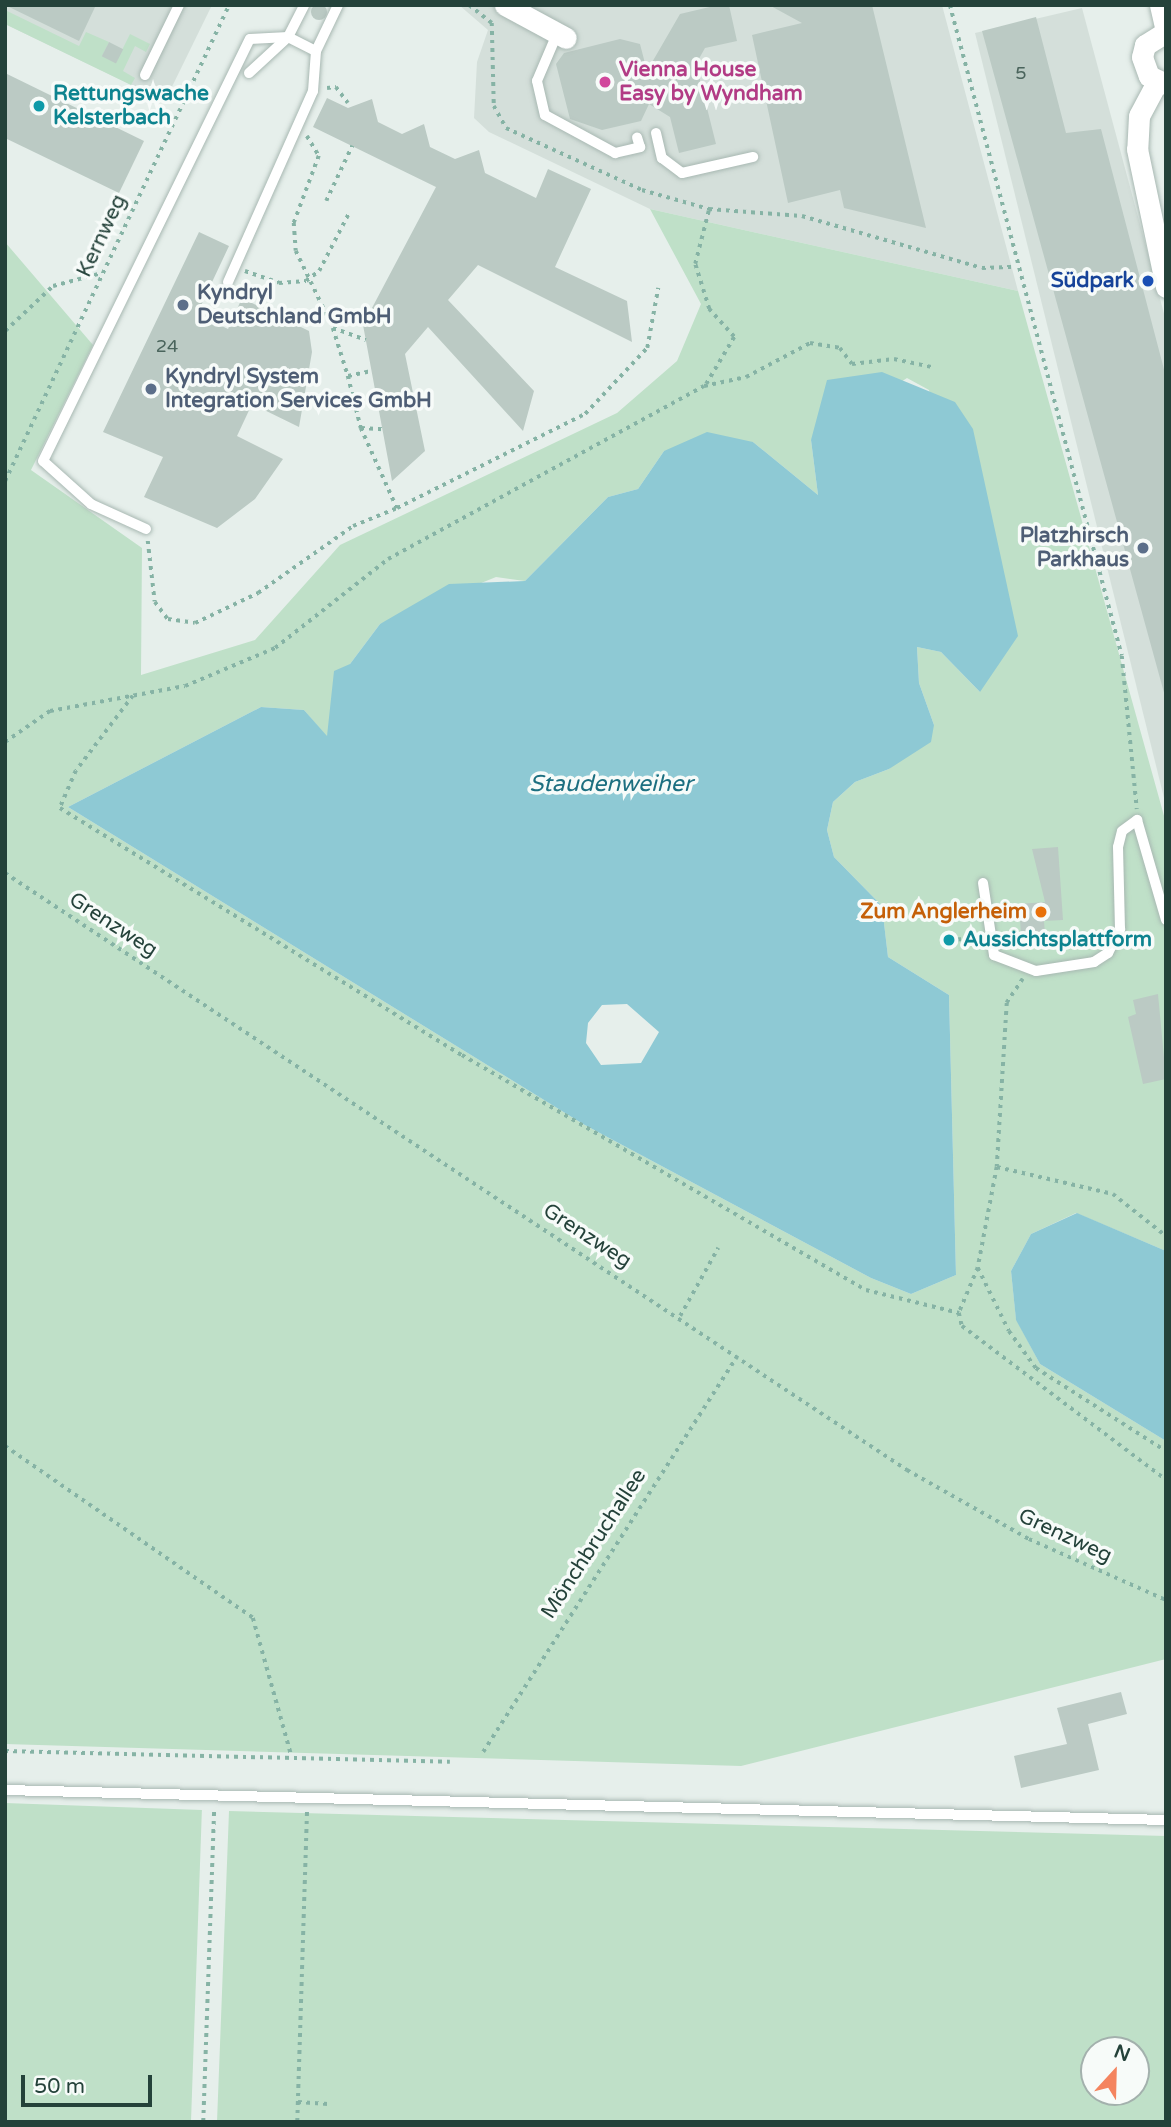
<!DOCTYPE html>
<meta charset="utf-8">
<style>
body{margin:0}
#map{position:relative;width:1171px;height:2127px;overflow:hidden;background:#e6efeb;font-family:"Varela Round",sans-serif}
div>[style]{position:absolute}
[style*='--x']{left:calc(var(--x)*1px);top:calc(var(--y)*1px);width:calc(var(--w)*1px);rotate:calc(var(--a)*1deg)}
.built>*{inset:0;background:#d4dfda}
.green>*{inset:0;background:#bfe0c8;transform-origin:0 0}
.water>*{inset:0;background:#8ec9d4}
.building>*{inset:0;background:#bbcac4;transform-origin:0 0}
.round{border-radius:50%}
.path>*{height:3.5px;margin-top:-1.75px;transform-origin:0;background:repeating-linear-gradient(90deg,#86b3a5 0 3.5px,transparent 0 8.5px)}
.roads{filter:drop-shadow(0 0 2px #a8b8b2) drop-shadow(0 0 2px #a8b8b2)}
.lane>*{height:10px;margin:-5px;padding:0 5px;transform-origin:5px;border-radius:5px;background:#fff}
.street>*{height:21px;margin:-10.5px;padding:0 10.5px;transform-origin:10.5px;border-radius:10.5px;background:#fff}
.secondary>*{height:21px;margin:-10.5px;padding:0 10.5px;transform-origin:10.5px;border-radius:10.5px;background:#fff}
.dots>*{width:19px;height:19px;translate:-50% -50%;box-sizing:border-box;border:4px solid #f7fbf9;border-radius:50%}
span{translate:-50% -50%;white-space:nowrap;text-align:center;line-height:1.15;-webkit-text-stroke:7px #f7fbf9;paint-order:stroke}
.number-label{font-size:18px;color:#4a645c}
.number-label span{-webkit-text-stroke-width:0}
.hotel-label{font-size:21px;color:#b23c85;font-weight:700}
.left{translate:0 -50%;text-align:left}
.culture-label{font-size:21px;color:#0d838f;font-weight:700}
.street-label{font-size:21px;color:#24423a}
.transit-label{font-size:21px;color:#164399;font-weight:700}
.right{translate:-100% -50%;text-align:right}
.service-label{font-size:21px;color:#4e5e75;font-weight:700}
.food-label{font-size:21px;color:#c56008;font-weight:700}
.water-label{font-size:23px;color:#1c6f80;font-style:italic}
.frame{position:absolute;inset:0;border:7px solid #24423a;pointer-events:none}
.north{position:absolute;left:1080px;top:2036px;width:70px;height:70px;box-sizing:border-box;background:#f7fbf9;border:2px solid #a3b1ad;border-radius:50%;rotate:22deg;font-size:19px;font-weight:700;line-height:28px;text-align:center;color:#24423a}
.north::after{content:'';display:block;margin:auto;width:24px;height:32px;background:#f4845f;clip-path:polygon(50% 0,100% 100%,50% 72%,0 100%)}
.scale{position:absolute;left:21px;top:2075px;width:131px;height:32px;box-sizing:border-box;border:4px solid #24423a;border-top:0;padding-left:9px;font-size:21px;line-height:24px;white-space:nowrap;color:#24423a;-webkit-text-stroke:5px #f7fbf9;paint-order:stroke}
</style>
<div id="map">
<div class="built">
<div style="clip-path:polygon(5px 5px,212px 5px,165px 101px,5px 24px)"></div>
<div style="clip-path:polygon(459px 5px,942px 5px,1018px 291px,650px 209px,489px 132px,474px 118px,477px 62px,488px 30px)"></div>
<div style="clip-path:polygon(1082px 8px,1166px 321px,1166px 806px,975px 33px)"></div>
</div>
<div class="green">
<div style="clip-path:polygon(5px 10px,79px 46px,86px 32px,109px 42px,102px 56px,116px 62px,130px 34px,150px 44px,146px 52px,135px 46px,123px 71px,135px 78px,131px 85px,5px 24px)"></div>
<div style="clip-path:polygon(evenodd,650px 209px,1018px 291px,1166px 823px,1166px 1251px,1076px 1213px,1031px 1234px,1011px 1271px,1016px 1319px,1040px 1364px,1166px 1441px,1166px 1659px,741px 1766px,5px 1744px,5px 242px,93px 345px,31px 470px,142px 548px,141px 675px,255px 640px,340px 545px,617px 413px,677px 361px,701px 304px,650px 209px,907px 378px,929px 390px,980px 692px,941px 652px,917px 647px,919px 683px,934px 725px,889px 769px,855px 782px,833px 802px,827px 830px,834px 857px,882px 906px,888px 957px,949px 995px,956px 1275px,911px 1294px,871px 1278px,583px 1124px,68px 807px,261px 707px,304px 710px,327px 737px,350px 664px,380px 624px,496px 577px,525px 581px,608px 497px,638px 489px,664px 451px,753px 442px,818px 495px,811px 440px,907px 378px)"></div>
<div style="left:5px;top:1803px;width:197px;height:319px;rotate:2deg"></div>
<div style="clip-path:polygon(evenodd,229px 1811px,1166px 1836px,1166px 2122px,217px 2122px,229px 1811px,1094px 2050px,1136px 2050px,1136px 2092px,1094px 2092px,1094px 2050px)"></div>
</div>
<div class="water">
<div style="clip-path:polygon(evenodd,882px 372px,955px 402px,973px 429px,1018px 636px,980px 692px,941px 652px,917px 647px,919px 683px,934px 725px,931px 742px,889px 769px,855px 782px,833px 802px,827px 830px,834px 857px,882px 906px,888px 957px,949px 995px,956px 1275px,911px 1294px,871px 1278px,583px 1124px,68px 807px,261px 707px,304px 710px,327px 736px,334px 671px,350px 664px,380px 624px,449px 584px,525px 581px,608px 497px,638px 489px,664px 451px,707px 432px,753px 442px,818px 495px,811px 440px,827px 380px,882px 372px,627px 1004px,659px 1032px,641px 1063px,601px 1065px,586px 1043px,588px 1023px,602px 1005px,627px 1004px)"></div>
<div style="clip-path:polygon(1077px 1213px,1166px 1251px,1166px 1441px,1040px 1364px,1016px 1320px,1011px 1271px,1031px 1234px)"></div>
</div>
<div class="building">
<div class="round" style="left:311px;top:4px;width:16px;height:16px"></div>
<div style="clip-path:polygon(5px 5px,96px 5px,79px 41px)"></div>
<div style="clip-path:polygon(718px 5px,729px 5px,737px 41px,705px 48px,696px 64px,716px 144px,679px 153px,670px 117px,649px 104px,641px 121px,602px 130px,570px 119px,556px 64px,564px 53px,620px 39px,640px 44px,647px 71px,680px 14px)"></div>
<div style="clip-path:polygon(769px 5px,872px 5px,926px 228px,844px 208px,840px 190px,788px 203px,752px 35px,802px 23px)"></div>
<div style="clip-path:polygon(1036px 17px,1066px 133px,1101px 129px,1166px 377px,1166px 700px,982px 31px)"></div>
<div style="left:109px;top:42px;width:16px;height:16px;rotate:27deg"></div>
<div style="clip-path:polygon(5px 73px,144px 141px,119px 193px,5px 138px)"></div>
<div style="clip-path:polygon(327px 98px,348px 108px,372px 99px,378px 122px,402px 134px,424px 124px,430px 147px,455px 159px,479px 150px,485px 173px,536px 198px,548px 169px,591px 189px,555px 267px,627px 301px,632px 342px,478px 265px,448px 300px,534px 391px,523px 431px,428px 327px,405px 354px,425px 451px,392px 481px,363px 325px,436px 187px,313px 127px)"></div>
<div style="clip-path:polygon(199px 232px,229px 246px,197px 314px,228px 329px,242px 298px,309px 331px,312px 352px,299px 427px,252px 404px,237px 436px,283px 459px,255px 499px,217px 528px,144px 497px,163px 457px,103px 432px)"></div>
<div style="clip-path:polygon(1058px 847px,1063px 920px,1044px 921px,1045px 934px,1021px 935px,1019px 904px,1045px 902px,1032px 849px)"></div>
<div style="clip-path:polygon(1158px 994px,1166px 1079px,1143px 1084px,1128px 1017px,1136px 1014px,1133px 1000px)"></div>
<div style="clip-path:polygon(1121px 1692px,1127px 1714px,1088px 1724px,1099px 1770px,1021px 1788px,1014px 1756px,1067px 1744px,1057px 1708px)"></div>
</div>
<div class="path">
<div style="--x:469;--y:5;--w:29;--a:38"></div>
<div style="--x:492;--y:23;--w:83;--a:88.6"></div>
<div style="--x:494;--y:106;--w:25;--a:61"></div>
<div style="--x:506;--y:128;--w:149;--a:24.5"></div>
<div style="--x:642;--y:190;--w:70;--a:15.8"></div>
<div style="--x:709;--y:209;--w:93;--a:4.3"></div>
<div style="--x:802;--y:216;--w:187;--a:16.1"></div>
<div style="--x:982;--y:268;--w:34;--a:-2"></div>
<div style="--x:950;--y:5;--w:673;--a:75.2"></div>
<div style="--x:1122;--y:656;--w:154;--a:84.4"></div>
<div style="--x:327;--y:88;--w:9;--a:-6"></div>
<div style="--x:336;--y:87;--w:20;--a:53"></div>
<div style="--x:307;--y:136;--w:23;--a:59"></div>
<div style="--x:319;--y:156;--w:72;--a:110.5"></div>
<div style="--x:294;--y:223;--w:28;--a:86"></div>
<div style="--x:296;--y:251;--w:85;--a:64.3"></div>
<div style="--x:333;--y:328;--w:35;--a:20"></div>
<div style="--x:326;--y:201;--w:61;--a:-64.7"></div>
<div style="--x:245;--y:271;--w:36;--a:19"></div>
<div style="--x:279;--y:283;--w:27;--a:-4"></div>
<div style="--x:306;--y:281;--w:16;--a:-38"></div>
<div style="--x:319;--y:271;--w:65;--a:-62.7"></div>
<div style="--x:333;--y:328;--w:50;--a:72.6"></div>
<div style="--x:348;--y:376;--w:25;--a:-12"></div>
<div style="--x:5;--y:331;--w:66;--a:-43.2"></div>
<div style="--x:53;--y:286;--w:51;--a:-14.9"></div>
<div style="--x:348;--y:376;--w:54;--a:76"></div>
<div style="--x:361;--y:428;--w:22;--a:3"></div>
<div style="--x:706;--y:384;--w:55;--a:-59.2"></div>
<div style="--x:734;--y:337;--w:38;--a:-132"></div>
<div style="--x:709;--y:309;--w:47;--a:-107.3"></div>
<div style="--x:695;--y:264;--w:57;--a:-75.7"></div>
<div style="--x:361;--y:428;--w:88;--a:65.8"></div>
<div style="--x:397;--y:508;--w:210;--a:-26.6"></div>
<div style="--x:585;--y:414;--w:91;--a:-46.8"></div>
<div style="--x:647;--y:348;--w:61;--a:-79.6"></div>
<div style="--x:5;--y:481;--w:526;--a:-64.8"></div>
<div style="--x:148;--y:541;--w:61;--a:83.5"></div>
<div style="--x:155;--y:602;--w:21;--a:53"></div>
<div style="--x:168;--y:619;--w:27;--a:8"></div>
<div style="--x:195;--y:623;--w:70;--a:-25.5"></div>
<div style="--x:258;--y:593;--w:116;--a:-35.2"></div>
<div style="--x:353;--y:526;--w:48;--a:-22.2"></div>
<div style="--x:133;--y:696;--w:94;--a:127.2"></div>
<div style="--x:76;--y:771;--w:40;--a:113.4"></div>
<div style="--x:60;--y:808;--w:472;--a:31.6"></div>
<div style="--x:462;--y:1055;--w:467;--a:30.2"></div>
<div style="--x:866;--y:1290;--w:96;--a:13.9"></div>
<div style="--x:5;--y:742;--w:55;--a:-34.6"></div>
<div style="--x:50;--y:711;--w:137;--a:-10.5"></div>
<div style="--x:185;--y:686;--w:98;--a:-22.9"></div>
<div style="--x:275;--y:648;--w:144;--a:-38.2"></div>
<div style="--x:388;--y:559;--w:360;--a:-28.7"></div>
<div style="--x:704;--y:386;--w:43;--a:-12.1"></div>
<div style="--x:746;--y:377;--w:72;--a:-28"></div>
<div style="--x:810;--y:343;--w:30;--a:9"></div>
<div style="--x:840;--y:348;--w:20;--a:53"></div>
<div style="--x:852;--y:364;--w:42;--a:-6.8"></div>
<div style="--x:894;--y:359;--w:38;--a:12"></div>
<div style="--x:5;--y:873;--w:1082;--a:33.5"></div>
<div style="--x:907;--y:1470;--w:140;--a:29.5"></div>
<div style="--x:1029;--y:1539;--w:150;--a:24"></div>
<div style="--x:949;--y:940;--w:30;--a:-4"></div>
<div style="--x:1023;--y:979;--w:29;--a:124"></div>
<div style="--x:1007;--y:1003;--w:164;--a:93.5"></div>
<div style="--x:997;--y:1167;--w:103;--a:100.7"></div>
<div style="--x:978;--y:1268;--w:49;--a:112.9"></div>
<div style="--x:959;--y:1313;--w:13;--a:77"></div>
<div style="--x:962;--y:1326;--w:256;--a:37"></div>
<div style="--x:997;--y:1167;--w:119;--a:13.1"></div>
<div style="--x:1113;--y:1194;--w:68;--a:38.4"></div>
<div style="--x:978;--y:1268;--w:70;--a:63.8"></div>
<div style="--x:1009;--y:1331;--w:46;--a:53.9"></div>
<div style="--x:1036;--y:1368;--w:154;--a:32.6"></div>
<div style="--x:680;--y:1316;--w:78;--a:-60.8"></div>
<div style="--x:5;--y:1446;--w:302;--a:34.7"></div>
<div style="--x:253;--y:1618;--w:141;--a:74.4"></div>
<div style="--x:5;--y:1751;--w:445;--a:1.4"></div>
<div style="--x:483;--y:1752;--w:470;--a:-57.3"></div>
<div style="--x:298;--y:2102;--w:30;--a:4"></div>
<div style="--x:203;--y:2122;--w:313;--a:-88"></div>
<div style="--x:297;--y:2122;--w:311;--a:-88.2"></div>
</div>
<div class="roads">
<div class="lane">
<div style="--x:557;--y:34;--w:51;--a:113.1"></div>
<div style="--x:537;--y:81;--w:35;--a:77"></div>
<div style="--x:545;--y:115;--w:80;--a:28.5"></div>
<div style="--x:615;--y:153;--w:26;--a:-13"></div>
<div style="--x:640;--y:147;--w:10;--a:-107"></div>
<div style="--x:249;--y:73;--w:53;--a:-42.7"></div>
<div style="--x:288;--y:37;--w:36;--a:-63"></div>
<div style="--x:145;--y:75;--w:78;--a:-64.1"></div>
<div style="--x:656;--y:133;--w:26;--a:77"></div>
<div style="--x:662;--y:158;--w:25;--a:37"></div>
<div style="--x:682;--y:173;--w:73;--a:-12.7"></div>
<div style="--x:228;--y:282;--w:209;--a:-66"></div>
<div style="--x:313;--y:91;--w:40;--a:-85.7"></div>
<div style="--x:316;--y:51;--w:51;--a:-64.4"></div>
<div style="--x:146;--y:529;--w:60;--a:-155.6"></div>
<div style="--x:91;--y:504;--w:64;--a:-138.1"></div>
<div style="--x:43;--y:461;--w:470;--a:-63.9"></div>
<div style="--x:250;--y:39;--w:38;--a:-3"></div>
<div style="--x:288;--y:37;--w:31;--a:27"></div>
<div style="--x:983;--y:883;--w:73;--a:81.3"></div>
<div style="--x:994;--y:955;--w:45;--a:20.9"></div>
<div style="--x:1036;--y:971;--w:59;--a:-8.8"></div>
<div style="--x:1094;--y:962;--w:17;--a:-33"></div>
<div style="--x:1108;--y:953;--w:27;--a:-63"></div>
<div style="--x:1120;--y:929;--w:82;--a:-91.4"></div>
<div style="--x:1118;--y:847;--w:16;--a:-76"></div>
<div style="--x:1122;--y:831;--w:19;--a:-36"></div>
<div style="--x:1137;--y:820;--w:104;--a:73.8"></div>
<div style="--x:5;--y:1790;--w:1161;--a:1.48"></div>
</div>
<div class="street">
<div style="--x:505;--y:5;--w:69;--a:28.4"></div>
<div style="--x:1157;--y:82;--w:38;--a:118"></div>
<div style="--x:1139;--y:116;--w:33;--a:93"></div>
<div style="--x:1137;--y:149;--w:141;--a:78.1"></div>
</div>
<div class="secondary">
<div style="--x:1160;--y:5;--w:26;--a:77"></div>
<div style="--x:1166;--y:32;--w:25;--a:148"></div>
<div style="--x:1145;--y:45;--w:12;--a:104"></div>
<div style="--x:1142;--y:57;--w:20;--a:70"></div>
<div style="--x:1149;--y:76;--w:19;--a:25"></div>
</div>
</div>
<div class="dots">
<div style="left:605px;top:82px;background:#d1479c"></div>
<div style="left:39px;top:106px;background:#0f9aa8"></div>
<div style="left:1148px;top:281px;background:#1a4fb4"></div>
<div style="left:183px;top:305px;background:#5c6f8a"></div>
<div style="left:151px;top:389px;background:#5c6f8a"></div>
<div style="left:1143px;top:548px;background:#5c6f8a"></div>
<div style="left:1041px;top:912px;background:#e8710a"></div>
<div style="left:949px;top:940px;background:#0f9aa8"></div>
</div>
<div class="number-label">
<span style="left:1021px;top:73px">5</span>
<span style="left:167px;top:346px">24</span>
</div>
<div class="hotel-label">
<span class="left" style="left:619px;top:82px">Vienna House<br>Easy by Wyndham</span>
</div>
<div class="culture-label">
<span class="left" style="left:53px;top:106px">Rettungswache<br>Kelsterbach</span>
<span class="left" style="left:963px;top:940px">Aussichtsplattform</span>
</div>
<div class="street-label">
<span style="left:102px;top:236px;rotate:-65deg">Kernweg</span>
<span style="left:113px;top:925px;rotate:33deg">Grenzweg</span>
<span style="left:587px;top:1236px;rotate:33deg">Grenzweg</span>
<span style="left:1065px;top:1536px;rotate:25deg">Grenzweg</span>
<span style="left:594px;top:1544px;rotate:-57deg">Mönchbruchallee</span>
</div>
<div class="transit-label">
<span class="right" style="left:1134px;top:281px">Südpark</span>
</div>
<div class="service-label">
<span class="left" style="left:197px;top:305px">Kyndryl<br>Deutschland GmbH</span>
<span class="left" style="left:165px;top:389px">Kyndryl System<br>Integration Services GmbH</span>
<span class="right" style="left:1129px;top:548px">Platzhirsch<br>Parkhaus</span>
</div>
<div class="food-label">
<span class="right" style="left:1027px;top:912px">Zum Anglerheim</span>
</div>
<div class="water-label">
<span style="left:611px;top:784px">Staudenweiher</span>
</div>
<div class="frame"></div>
<div class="north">N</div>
<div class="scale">50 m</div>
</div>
